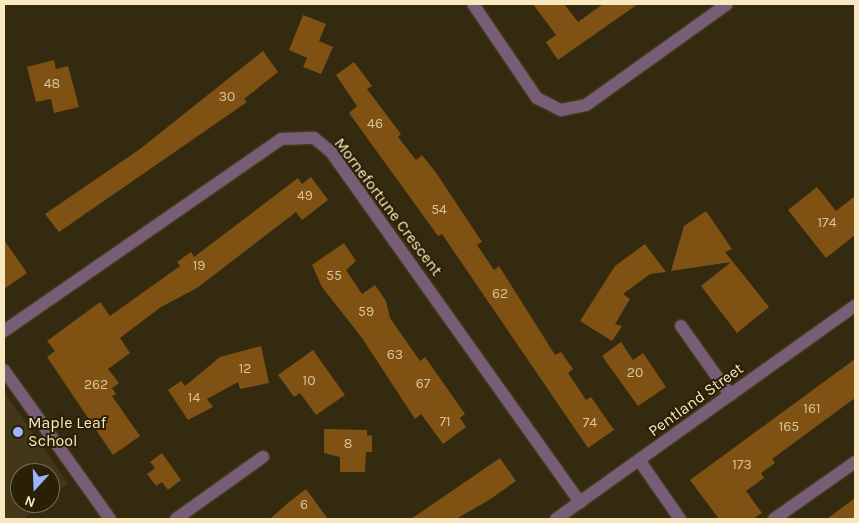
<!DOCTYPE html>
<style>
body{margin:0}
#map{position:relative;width:859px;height:523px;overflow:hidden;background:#342a0f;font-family:Karla,sans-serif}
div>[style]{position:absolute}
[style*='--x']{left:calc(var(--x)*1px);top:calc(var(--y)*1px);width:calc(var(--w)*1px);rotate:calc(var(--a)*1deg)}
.built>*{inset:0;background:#43371a}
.building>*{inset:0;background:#7f5214}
.roads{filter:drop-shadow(0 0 1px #4f4528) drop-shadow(0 0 1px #4f4528)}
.minor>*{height:12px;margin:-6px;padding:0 6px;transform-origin:6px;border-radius:6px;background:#775d75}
.dots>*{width:14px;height:14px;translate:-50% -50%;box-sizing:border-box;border:2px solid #2a2005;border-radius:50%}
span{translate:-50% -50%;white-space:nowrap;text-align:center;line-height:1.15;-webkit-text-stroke:4px #2a2005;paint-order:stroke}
.number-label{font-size:14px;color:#d9c295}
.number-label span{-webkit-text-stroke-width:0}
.street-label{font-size:16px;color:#f7e8c0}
.poi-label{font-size:16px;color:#f7e8c0}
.left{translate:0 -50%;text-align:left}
.frame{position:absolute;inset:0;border:5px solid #f7e8c0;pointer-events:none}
.north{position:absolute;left:10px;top:463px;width:50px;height:50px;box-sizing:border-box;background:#2a2005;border:1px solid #7c7050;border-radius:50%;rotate:200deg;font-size:14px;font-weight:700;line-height:20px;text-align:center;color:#f7e8c0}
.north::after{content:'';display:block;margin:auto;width:18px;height:22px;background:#9bb4fd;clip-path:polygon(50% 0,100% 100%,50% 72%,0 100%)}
</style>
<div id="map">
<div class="built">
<div style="clip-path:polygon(4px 392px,68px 483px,50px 499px,50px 473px,20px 473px,20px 503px,45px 503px,24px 519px,4px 519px)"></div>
</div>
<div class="building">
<div style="clip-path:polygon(533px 4px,564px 4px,578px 22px,603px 4px,638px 4px,558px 60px,546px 42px,556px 35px)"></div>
<div style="clip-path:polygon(303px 15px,326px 24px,319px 41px,333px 47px,321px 74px,303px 67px,307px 58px,289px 50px)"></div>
<div style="clip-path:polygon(263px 51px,278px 72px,244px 99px,247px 102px,59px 232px,45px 214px,140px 149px)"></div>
<div style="clip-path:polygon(54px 60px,56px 69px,68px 66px,79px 107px,54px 113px,51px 99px,36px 102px,27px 67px)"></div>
<div style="clip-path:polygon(354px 62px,372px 86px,367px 89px,401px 134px,398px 137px,416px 160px,422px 155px,437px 174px,482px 242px,477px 245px,494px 270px,499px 266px,555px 355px,561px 352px,573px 369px,568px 373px,586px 400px,591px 397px,614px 430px,588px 448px,442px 234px,438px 236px,349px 113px,357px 106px,336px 75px)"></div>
<div style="clip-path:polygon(311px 177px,328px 200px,302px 220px,296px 212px,197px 288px,161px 307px,120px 338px,130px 353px,108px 369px,119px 383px,112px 388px,116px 394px,112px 396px,140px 436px,113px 455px,47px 357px,55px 351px,47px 341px,100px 302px,110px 316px,180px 266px,177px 262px,191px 252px,194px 257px,298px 178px,302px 184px)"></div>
<div style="clip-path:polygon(817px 187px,836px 211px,855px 196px,855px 235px,826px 258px,788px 210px)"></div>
<div style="clip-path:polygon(706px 211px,732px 249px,725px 252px,769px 307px,737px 333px,701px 286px,731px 262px,671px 271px,684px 226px)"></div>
<div style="clip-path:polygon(4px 240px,27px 273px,4px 289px)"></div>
<div style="clip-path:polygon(344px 243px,356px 261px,346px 270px,362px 294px,375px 285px,386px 301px,390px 318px,420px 361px,425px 357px,465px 414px,460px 418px,466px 427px,443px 444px,421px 414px,415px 419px,362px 338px,322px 287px,312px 265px)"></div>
<div style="clip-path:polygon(645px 244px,666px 272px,650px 274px,623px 294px,630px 299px,615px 324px,622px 326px,612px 341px,580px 321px,615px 266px)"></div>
<div style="clip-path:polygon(621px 342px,633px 360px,643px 353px,666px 387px,638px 406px,602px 356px)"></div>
<div style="clip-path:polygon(261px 346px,269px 383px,240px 389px,238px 382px,207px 399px,213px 407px,188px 420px,168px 390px,181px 381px,185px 386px,220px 357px)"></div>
<div style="clip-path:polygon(313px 350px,345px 395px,316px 415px,300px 393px,294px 397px,278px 375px)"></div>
<div style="clip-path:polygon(855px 359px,855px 398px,772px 459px,775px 463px,761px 473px,764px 478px,746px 491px,762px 513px,753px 519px,719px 519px,690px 480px)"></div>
<div style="clip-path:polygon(324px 429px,367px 430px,367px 436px,372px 435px,372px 452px,366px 452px,365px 472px,340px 472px,340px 457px,324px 453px)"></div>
<div style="clip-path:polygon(162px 453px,181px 480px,168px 490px,162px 482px,156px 486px,147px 474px,155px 468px,150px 462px)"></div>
<div style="clip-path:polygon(500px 458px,516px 481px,489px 500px,456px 519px,411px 519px)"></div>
<div style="clip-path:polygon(306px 489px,328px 519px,270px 519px,289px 502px)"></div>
<div style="clip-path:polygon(855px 498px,855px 519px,827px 519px)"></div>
</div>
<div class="roads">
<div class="minor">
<div style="--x:473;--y:4;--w:114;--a:55.8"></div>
<div style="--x:537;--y:98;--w:27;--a:27"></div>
<div style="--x:561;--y:110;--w:25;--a:-11"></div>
<div style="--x:586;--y:105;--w:173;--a:-35.6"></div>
<div style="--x:681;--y:326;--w:85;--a:54.6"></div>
<div style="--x:4;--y:331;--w:337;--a:-34.7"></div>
<div style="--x:281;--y:139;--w:33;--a:-2"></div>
<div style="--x:314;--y:138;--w:22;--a:39"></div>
<div style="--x:331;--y:152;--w:430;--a:54.6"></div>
<div style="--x:4;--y:370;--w:183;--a:54.6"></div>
<div style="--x:639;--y:460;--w:72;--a:55.2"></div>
<div style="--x:176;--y:519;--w:107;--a:-35.5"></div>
<div style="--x:556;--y:519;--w:367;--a:-35.5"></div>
<div style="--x:774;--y:519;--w:99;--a:-35.1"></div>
</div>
</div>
<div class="dots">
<div style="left:18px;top:432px;background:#9bb4fd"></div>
</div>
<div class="number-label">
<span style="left:52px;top:84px">48</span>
<span style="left:227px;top:97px">30</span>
<span style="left:375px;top:124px">46</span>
<span style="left:305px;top:196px">49</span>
<span style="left:439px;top:210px">54</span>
<span style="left:827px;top:223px">174</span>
<span style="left:199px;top:266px">19</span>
<span style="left:334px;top:276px">55</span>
<span style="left:500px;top:294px">62</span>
<span style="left:366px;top:312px">59</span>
<span style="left:395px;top:355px">63</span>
<span style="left:245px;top:369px">12</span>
<span style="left:635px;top:373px">20</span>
<span style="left:309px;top:381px">10</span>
<span style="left:423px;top:384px">67</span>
<span style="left:96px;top:385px">262</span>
<span style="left:194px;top:398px">14</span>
<span style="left:812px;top:409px">161</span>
<span style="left:445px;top:422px">71</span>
<span style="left:590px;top:423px">74</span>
<span style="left:789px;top:427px">165</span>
<span style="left:348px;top:444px">8</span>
<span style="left:742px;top:465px">173</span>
<span style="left:304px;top:505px">6</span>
</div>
<div class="street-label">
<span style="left:388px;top:207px;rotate:53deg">Mornefortune Crescent</span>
<span style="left:696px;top:400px;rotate:-36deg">Pentland Street</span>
</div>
<div class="poi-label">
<span class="left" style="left:28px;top:432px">Maple Leaf<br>School</span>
</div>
<div class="frame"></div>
<div class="north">N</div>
</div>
